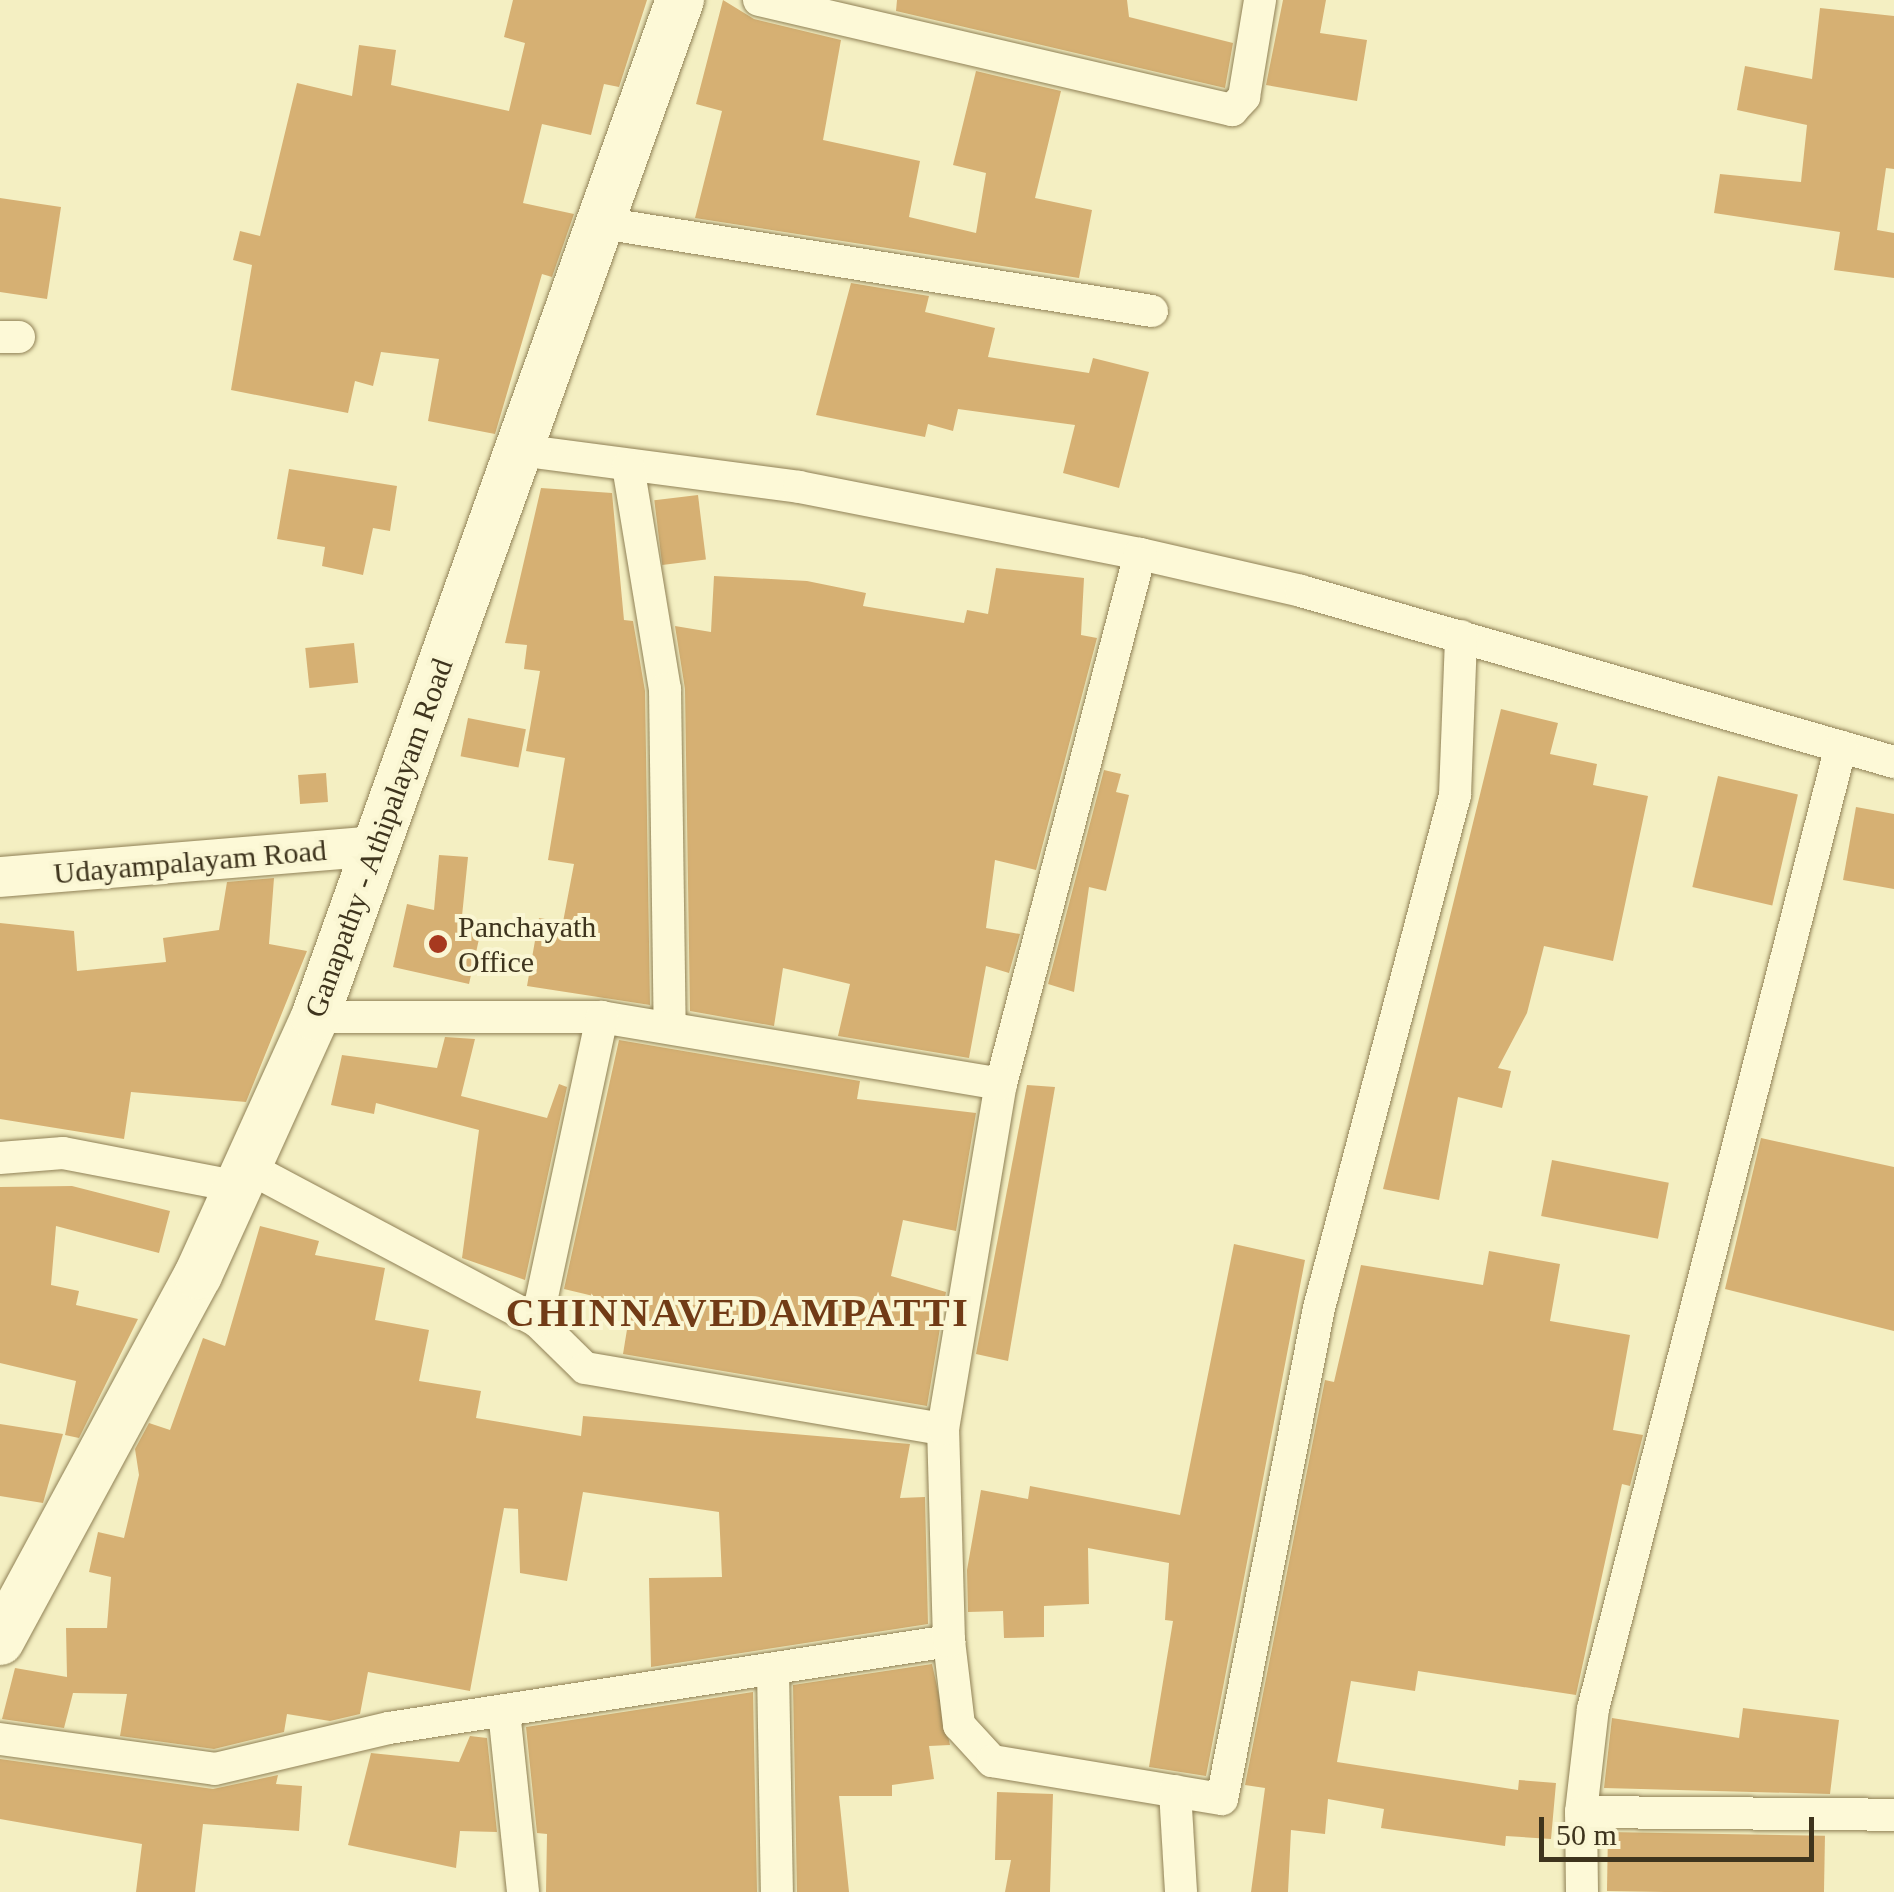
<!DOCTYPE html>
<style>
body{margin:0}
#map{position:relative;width:1894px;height:1892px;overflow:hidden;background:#f4efc2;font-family:"Times New Roman",serif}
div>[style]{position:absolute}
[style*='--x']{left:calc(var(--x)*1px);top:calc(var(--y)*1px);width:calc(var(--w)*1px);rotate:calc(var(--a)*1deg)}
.building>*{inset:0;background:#d6b073;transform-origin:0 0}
.roads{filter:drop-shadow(0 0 2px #908156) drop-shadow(0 0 2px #908156)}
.minor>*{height:32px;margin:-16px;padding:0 16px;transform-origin:16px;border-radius:16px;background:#fdf9d7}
.tertiary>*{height:40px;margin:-20px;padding:0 20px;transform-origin:20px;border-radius:20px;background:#fdf9d7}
.secondary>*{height:48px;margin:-24px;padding:0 24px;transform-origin:24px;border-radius:24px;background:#fdf9d7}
.dots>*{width:28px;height:28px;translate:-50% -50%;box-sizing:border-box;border:5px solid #faf6d3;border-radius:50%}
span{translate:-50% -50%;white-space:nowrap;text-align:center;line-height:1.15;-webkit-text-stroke:8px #faf6d3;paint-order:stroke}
.street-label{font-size:30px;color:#3e341d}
.poi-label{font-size:30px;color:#3e341d}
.left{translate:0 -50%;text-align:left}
.district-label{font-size:40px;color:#713b16;font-weight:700;letter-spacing:2.5px}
.scale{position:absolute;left:1539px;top:1817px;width:275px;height:45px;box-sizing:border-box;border:5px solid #3e341d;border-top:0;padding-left:12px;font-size:30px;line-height:35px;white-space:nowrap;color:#3e341d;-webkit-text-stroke:8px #faf6d3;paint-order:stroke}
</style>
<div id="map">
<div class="building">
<div style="clip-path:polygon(513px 0,647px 0,619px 87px,604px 84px,591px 135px,542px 124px,523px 203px,574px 214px,552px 277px,542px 274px,495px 434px,428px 421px,439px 359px,381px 352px,373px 386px,355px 381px,348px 413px,231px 390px,252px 265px,233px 260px,240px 231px,260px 236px,297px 83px,352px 96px,359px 45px,396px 50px,391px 85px,509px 111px,525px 43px,504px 37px)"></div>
<div style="clip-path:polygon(723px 0,754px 19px,841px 40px,823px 140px,920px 161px,909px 217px,976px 233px,986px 173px,953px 165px,976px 71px,1061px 91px,1035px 198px,1092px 210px,1079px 278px,695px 218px,722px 111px,696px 104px)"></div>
<div style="clip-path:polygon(897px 0,1127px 0,1129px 17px,1233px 43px,1225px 88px,896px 11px)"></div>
<div style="clip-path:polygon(1283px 0,1326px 0,1320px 33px,1367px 40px,1357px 101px,1266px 85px)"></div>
<div style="clip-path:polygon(1820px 8px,1894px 16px,1894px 169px,1886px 168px,1877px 230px,1894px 233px,1894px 278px,1834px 270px,1840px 232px,1714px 213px,1720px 174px,1801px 182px,1807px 125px,1737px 110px,1745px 66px,1812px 79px)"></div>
<div style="clip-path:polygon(0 198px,61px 207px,47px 299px,0 292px)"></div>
<div style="clip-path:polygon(851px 283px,929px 296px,925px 312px,995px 328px,988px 357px,1089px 373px,1093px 358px,1149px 372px,1119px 488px,1063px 473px,1075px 425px,958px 409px,953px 431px,928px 424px,925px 437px,816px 415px)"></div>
<div style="clip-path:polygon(289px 469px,397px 486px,390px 531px,373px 528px,363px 575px,322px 566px,325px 547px,277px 539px)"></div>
<div style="clip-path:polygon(541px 488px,612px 493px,624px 620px,633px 621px,645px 691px,650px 1005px,527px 986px,539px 918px,563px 922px,574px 864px,548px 860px,565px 758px,526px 751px,540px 671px,524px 669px,527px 645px,505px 643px)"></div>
<div style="left:698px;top:495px;width:65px;height:44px;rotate:83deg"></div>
<div style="clip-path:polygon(996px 568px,1084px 578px,1081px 635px,1097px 638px,1036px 870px,995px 860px,986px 928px,1020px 934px,1009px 973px,986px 966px,969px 1058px,838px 1036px,850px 984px,783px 968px,774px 1026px,690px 1011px,685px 689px,675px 626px,711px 632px,714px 576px,807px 581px,866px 593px,863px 606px,964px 623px,967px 610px,988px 614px)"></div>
<div style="left:354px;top:643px;width:40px;height:49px;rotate:84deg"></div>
<div style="clip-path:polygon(1501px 709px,1558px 723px,1550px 754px,1597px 764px,1593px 785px,1648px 796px,1613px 961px,1544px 946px,1527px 1013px,1498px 1068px,1511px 1071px,1502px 1108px,1458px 1097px,1439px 1200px,1383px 1189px)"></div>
<div style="left:468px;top:718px;width:59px;height:39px;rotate:11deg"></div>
<div style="clip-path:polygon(1104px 770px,1121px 774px,1116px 792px,1129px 795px,1106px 891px,1089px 887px,1074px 992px,1048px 984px)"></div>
<div style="left:326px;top:773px;width:29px;height:28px;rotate:86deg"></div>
<div style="left:1718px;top:776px;width:82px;height:114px;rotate:13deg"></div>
<div style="clip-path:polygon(1856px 807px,1894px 814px,1894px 889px,1843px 880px)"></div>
<div style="clip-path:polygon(439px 855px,468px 857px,462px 916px,483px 921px,469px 984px,393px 967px,407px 904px,434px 910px)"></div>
<div style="clip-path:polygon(274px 878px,269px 944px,307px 951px,246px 1102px,131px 1092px,124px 1139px,0 1119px,0 923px,74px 931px,77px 971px,166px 962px,163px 938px,219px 930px,227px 882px)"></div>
<div style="clip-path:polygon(445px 1037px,475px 1039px,461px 1096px,547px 1118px,559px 1084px,567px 1087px,525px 1280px,462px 1258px,479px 1130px,376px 1103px,374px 1114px,331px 1105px,342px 1055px,437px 1068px)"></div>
<div style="clip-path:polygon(619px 1040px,860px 1081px,857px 1099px,976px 1113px,956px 1231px,903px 1220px,891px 1276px,946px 1292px,927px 1406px,623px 1354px,631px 1305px,564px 1289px)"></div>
<div style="clip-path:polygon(1027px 1085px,1055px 1087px,1008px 1361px,976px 1354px)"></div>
<div style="clip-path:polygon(1761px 1138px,1894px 1167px,1894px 1331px,1725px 1289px)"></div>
<div style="left:1552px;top:1160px;width:119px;height:57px;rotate:11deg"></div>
<div style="clip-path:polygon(72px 1186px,170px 1211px,159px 1253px,56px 1226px,51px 1285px,79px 1291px,76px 1305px,138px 1319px,79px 1438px,65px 1435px,76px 1381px,0 1363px,0 1187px)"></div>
<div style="clip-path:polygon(260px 1226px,319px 1241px,315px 1255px,385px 1268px,375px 1320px,429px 1330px,419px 1381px,481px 1391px,476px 1418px,581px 1436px,583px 1416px,910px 1444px,900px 1498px,925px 1497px,928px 1624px,651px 1667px,649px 1578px,722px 1577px,719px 1512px,583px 1492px,567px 1581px,520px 1573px,518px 1509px,504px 1508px,470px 1691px,368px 1672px,360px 1714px,330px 1721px,287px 1714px,284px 1732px,214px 1749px,120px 1736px,127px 1694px,73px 1693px,64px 1728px,2px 1719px,15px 1668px,67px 1677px,66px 1628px,107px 1628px,111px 1577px,89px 1572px,98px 1532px,124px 1538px,139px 1475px,135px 1449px,149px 1423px,170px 1430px,203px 1338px,225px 1346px)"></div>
<div style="clip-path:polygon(1234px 1244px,1305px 1260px,1206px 1776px,1149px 1767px,1173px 1621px,1165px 1620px,1169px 1563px,1088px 1548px,1089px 1604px,1044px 1606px,1044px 1637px,1004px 1638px,1003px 1611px,968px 1612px,967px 1570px,981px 1490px,1028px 1499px,1030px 1486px,1180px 1515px)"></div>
<div style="clip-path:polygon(1489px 1251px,1560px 1264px,1550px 1321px,1630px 1335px,1613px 1430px,1643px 1435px,1630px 1486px,1622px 1484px,1576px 1695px,1418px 1671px,1415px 1691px,1351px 1681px,1337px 1762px,1518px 1790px,1519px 1780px,1556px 1783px,1551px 1839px,1506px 1836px,1505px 1846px,1381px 1828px,1384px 1809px,1328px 1799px,1325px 1834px,1291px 1830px,1288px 1892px,1251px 1892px,1265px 1788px,1245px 1785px,1325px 1380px,1334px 1382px,1361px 1265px,1483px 1285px)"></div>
<div style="clip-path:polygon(0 1424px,63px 1434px,43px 1503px,0 1496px)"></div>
<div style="clip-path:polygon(932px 1664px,950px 1745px,929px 1746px,934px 1779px,892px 1785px,892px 1796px,839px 1796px,849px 1892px,797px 1892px,793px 1685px)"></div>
<div style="clip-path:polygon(753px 1692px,757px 1892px,546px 1892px,547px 1834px,537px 1833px,526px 1727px)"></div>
<div style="clip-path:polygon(1743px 1708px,1839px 1720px,1830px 1794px,1604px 1788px,1612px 1718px,1739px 1738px)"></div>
<div style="clip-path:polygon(470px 1736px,487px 1738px,497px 1832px,460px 1831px,456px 1868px,348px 1845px,371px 1753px,459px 1762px)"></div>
<div style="clip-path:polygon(0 1759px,213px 1789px,278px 1775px,276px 1784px,302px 1786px,299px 1831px,203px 1824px,195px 1892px,136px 1892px,142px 1844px,0 1819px)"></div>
<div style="clip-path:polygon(997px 1792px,1053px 1794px,1050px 1892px,1005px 1892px,1011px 1860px,995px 1860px)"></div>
<div style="left:1608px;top:1832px;width:217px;height:59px;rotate:1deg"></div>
</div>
<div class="roads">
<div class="minor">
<div style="--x:759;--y:0;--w:486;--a:13.1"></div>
<div style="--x:1232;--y:110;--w:18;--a:-47"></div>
<div style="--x:1244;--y:97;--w:98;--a:-80.6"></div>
<div style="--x:602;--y:223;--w:557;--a:9.09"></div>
<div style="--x:0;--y:337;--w:19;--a:0"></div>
<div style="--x:519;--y:450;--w:282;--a:7.5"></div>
<div style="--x:799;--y:487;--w:348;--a:11.1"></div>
<div style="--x:1140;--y:554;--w:165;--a:12.9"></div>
<div style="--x:1301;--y:591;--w:617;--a:16.09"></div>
<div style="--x:628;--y:466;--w:226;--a:80.6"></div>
<div style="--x:665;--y:689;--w:338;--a:89.2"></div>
<div style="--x:315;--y:1017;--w:287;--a:0"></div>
<div style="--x:1001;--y:1084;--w:548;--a:-75.3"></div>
<div style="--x:0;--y:1158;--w:63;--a:-4.5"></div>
<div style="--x:63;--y:1153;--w:174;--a:10.9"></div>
<div style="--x:537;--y:1321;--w:67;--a:44.4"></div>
<div style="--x:585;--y:1368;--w:363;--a:9.7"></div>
<div style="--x:949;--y:1641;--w:85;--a:83.2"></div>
<div style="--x:959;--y:1725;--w:49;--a:47.5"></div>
<div style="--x:992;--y:1761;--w:233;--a:9.4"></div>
<div style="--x:1222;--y:1799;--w:500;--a:-78.82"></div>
<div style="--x:1319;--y:1308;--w:531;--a:-75.15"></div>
<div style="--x:1455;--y:795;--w:159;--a:-87.8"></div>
<div style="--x:773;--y:1669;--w:223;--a:89"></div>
<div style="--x:504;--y:1711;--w:182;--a:84"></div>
<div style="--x:0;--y:1739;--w:217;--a:7.9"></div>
<div style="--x:215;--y:1769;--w:179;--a:-13.3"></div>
<div style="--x:389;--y:1728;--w:567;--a:-8.83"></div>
<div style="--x:949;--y:1641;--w:212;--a:-91.6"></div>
<div style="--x:943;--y:1429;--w:350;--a:-80.5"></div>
<div style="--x:1001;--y:1084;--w:405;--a:-170.5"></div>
<div style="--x:602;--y:1017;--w:311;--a:102.1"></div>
<div style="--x:537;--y:1321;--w:332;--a:-152"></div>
<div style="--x:1175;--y:1791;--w:101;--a:86.6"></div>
<div style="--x:1581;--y:1812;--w:104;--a:-83.4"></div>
<div style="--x:1593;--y:1709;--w:994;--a:-75.56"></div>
<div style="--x:1582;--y:1892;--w:80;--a:-90.7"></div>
<div style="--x:1581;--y:1812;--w:313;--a:0.5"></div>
</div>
<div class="tertiary">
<div style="--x:0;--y:877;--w:380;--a:-4.7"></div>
</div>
<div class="secondary">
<div style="--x:0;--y:1641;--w:416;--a:-61.6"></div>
<div style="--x:198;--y:1275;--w:283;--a:-65.6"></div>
<div style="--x:315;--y:1017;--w:1081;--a:-70.26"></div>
</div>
</div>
<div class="dots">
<div style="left:438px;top:944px;background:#a7391f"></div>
</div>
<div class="street-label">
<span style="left:379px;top:838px;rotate:-70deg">Ganapathy - Athipalayam Road</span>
<span style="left:190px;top:862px;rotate:-5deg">Udayampalayam Road</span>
</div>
<div class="poi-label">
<span class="left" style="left:458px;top:944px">Panchayath<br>Office</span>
</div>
<div class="district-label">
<span style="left:738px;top:1313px">CHINNAVEDAMPATTI</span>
</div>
<div class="scale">50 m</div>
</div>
